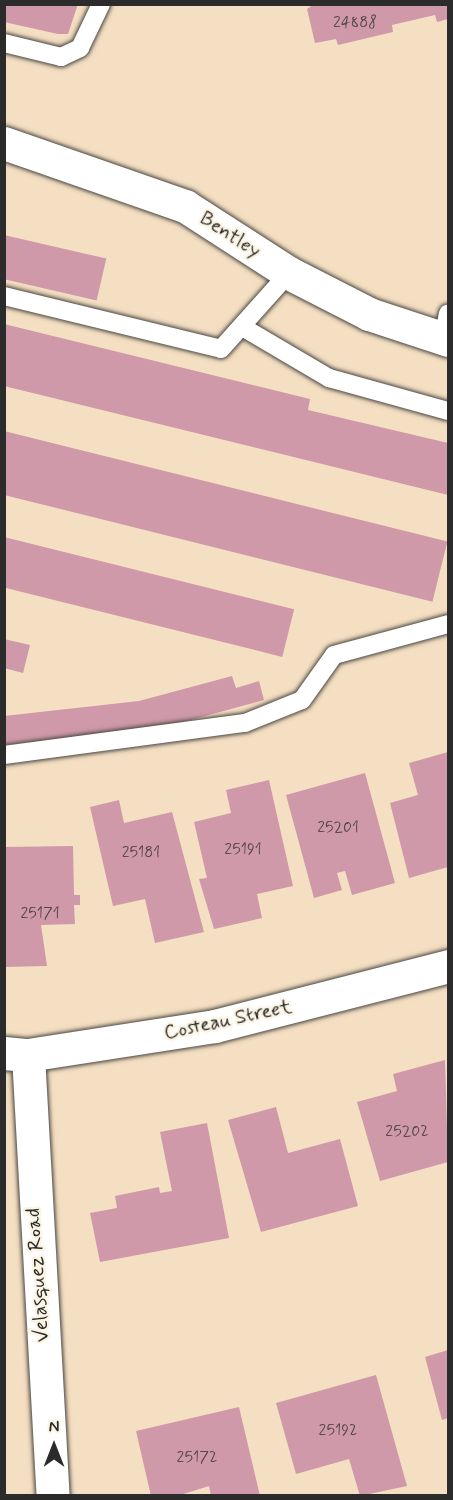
<!DOCTYPE html>
<style>
body{margin:0}
#map{position:relative;width:453px;height:1500px;overflow:hidden;background:#f5dfc2;font-family:Mynerve,sans-serif}
div>[style]{position:absolute}
[style*='--x']{left:calc(var(--x)*1px);top:calc(var(--y)*1px);width:calc(var(--w)*1px);rotate:calc(var(--a)*1deg)}
.building>*{inset:0;background:#cf99a9;transform-origin:0 0}
.roads{filter:drop-shadow(0 0 2px #494642) drop-shadow(0 0 2px #494642)}
.lane>*{height:18px;margin:-9px;padding:0 9px;transform-origin:9px;border-radius:9px;background:#fff}
.street>*{height:33px;margin:-16.5px;padding:0 16.5px;transform-origin:16.5px;border-radius:16.5px;background:#fff}
.secondary>*{height:33px;margin:-16.5px;padding:0 16.5px;transform-origin:16.5px;border-radius:16.5px;background:#fff}
span{translate:-50% -50%;white-space:nowrap;text-align:center;line-height:1.15;-webkit-text-stroke:5px #fcf5e5;paint-order:stroke}
.number-label{font-size:16px;color:#54464a}
.number-label span{-webkit-text-stroke-width:0}
.street-label{font-size:20px;color:#2b2b2b}
.frame{position:absolute;inset:0;border:6px solid #2b2b2b;pointer-events:none}
.north{position:absolute;left:24px;top:1416px;width:60px;height:60px;-webkit-text-stroke:4px #fcf5e5;paint-order:stroke;rotate:0deg;font-size:16px;font-weight:700;line-height:24px;text-align:center;color:#2b2b2b}
.north::after{content:'';display:block;margin:auto;width:21px;height:27px;background:#2b2b2b;clip-path:polygon(50% 0,100% 100%,50% 72%,0 100%)}
</style>
<div id="map">
<div class="building">
<div style="clip-path:polygon(4px 4px,77px 4px,77px 7px,68px 34px,58px 34px,4px 22px)"></div>
<div style="clip-path:polygon(314px 4px,448px 4px,448px 19px,437px 22px,435px 15px,392px 25px,393px 32px,338px 45px,336px 39px,315px 43px,307px 9px)"></div>
<div style="left:4px;top:235px;width:105px;height:43px;rotate:13deg"></div>
<div style="clip-path:polygon(4px 324px,310px 399px,308px 410px,448px 443px,448px 495px,4px 386px)"></div>
<div style="left:4px;top:431px;width:457px;height:62px;rotate:14deg"></div>
<div style="left:4px;top:537px;width:299px;height:49px;rotate:14deg"></div>
<div style="clip-path:polygon(4px 639px,30px 645px,23px 673px,4px 668px)"></div>
<div style="clip-path:polygon(232px 676px,236px 688px,259px 681px,264px 700px,157px 729px,4px 745px,4px 716px,139px 701px)"></div>
<div style="clip-path:polygon(448px 752px,448px 867px,409px 878px,390px 803px,418px 795px,409px 763px)"></div>
<div style="clip-path:polygon(365px 773px,395px 883px,352px 895px,345px 871px,337px 873px,342px 890px,314px 898px,286px 795px)"></div>
<div style="clip-path:polygon(269px 780px,293px 886px,257px 894px,262px 918px,214px 929px,199px 879px,207px 878px,194px 822px,231px 813px,226px 790px)"></div>
<div style="clip-path:polygon(119px 800px,124px 823px,172px 812px,204px 932px,155px 943px,145px 899px,113px 906px,90px 807px)"></div>
<div style="clip-path:polygon(73px 846px,74px 895px,80px 895px,80px 905px,74px 905px,75px 924px,41px 925px,47px 966px,4px 967px,4px 847px)"></div>
<div style="clip-path:polygon(445px 1060px,448px 1162px,380px 1181px,357px 1102px,397px 1091px,393px 1074px)"></div>
<div style="clip-path:polygon(276px 1107px,288px 1153px,340px 1139px,358px 1206px,261px 1232px,228px 1120px)"></div>
<div style="clip-path:polygon(207px 1123px,229px 1238px,100px 1262px,90px 1213px,117px 1208px,115px 1196px,159px 1187px,160px 1193px,172px 1191px,160px 1132px)"></div>
<div style="clip-path:polygon(448px 1350px,448px 1418px,442px 1420px,425px 1357px)"></div>
<div style="clip-path:polygon(376px 1375px,407px 1486px,360px 1496px,349px 1459px,296px 1474px,276px 1403px)"></div>
<div style="clip-path:polygon(239px 1407px,260px 1496px,211px 1496px,209px 1486px,177px 1496px,151px 1496px,136px 1431px)"></div>
</div>
<div class="roads">
<div class="lane">
<div style="--x:4;--y:43;--w:59;--a:13.8"></div>
<div style="--x:61;--y:57;--w:21;--a:-25"></div>
<div style="--x:80;--y:48;--w:49;--a:-64.5"></div>
<div style="--x:4;--y:296;--w:223;--a:13.7"></div>
<div style="--x:221;--y:349;--w:102;--a:-48.2"></div>
<div style="--x:244;--y:328;--w:99;--a:30.5"></div>
<div style="--x:329;--y:378;--w:123;--a:15.5"></div>
<div style="--x:443;--y:339;--w:26;--a:-79"></div>
<div style="--x:4;--y:755;--w:243;--a:-7.6"></div>
<div style="--x:245;--y:723;--w:61;--a:-22"></div>
<div style="--x:302;--y:700;--w:55;--a:-54.6"></div>
<div style="--x:334;--y:655;--w:118;--a:-15.2"></div>
</div>
<div class="street">
<div style="--x:4;--y:143;--w:192;--a:19.2"></div>
<div style="--x:185;--y:206;--w:124;--a:32.8"></div>
<div style="--x:289;--y:273;--w:90;--a:27.1"></div>
<div style="--x:369;--y:314;--w:83;--a:18.2"></div>
<div style="--x:28;--y:1055;--w:442;--a:86.8"></div>
</div>
<div class="secondary">
<div style="--x:4;--y:1053;--w:24;--a:5"></div>
<div style="--x:28;--y:1055;--w:189;--a:-8.8"></div>
<div style="--x:215;--y:1026;--w:241;--a:-14.4"></div>
</div>
</div>
<div class="number-label">
<span style="left:355px;top:23px">24888</span>
<span style="left:338px;top:828px">25201</span>
<span style="left:243px;top:850px">25191</span>
<span style="left:141px;top:853px">25181</span>
<span style="left:40px;top:914px">25171</span>
<span style="left:407px;top:1132px">25202</span>
<span style="left:338px;top:1431px">25192</span>
<span style="left:197px;top:1458px">25172</span>
</div>
<div class="street-label">
<span style="left:230px;top:235px;rotate:33deg">Bentley</span>
<span style="left:228px;top:1020px;rotate:-12deg">Costeau Street</span>
<span style="left:38px;top:1275px;rotate:-94deg">Velasquez Road</span>
</div>
<div class="frame"></div>
<div class="north">N</div>
</div>
